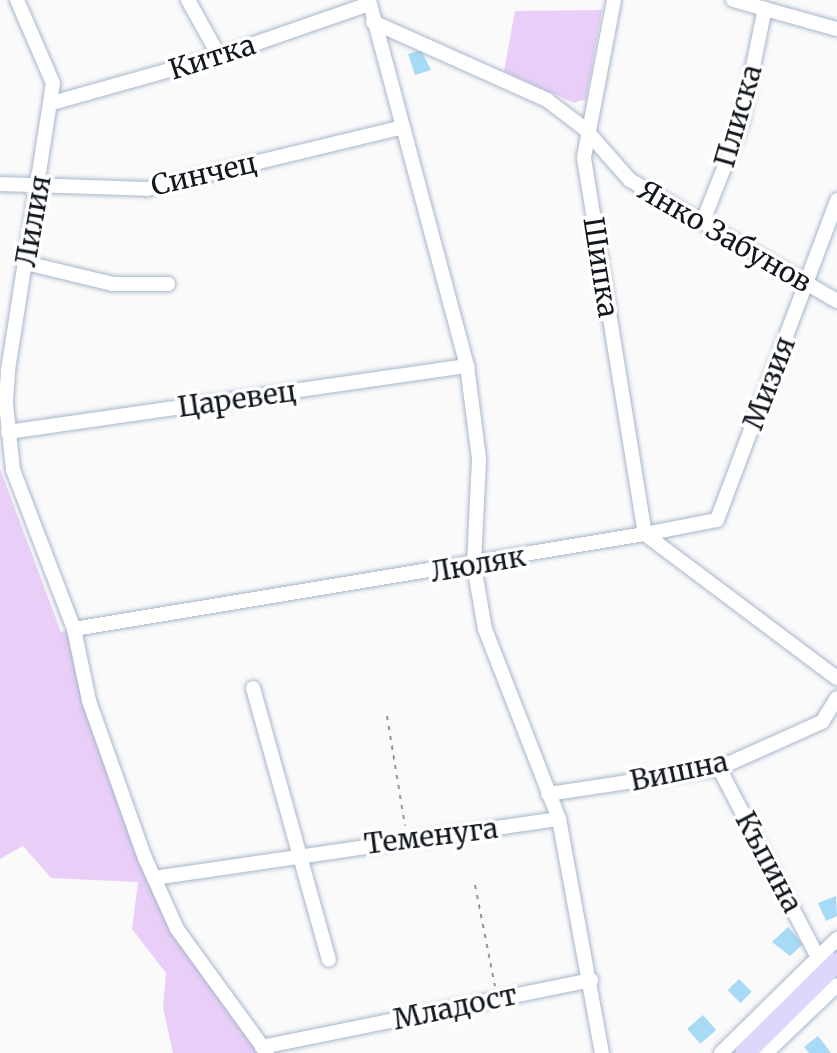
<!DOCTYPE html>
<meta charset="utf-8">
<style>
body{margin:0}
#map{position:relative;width:837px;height:1053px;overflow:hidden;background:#fafafa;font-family:Merriweather,serif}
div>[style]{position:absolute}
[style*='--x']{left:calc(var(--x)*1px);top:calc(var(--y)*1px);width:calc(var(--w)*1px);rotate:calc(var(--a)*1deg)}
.green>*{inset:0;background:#e9cff7}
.building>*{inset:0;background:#a6daf5;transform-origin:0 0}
.path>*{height:2px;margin-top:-1px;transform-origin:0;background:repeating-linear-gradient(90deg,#929498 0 4px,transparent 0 10px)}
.roads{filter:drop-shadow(0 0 2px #a7b6cc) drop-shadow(0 0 2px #a7b6cc)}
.street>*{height:14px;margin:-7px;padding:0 7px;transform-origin:7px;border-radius:7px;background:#fff}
.secondary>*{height:20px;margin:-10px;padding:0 10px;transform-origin:10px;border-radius:10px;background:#ddd8fb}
span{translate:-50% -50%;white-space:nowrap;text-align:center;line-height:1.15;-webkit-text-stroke:7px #fff;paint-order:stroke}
.street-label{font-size:28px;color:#12171f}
</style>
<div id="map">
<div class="green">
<div style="clip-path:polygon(602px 10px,586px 99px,574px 103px,504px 71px,515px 11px)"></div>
<div style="clip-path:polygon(0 469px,61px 632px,74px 629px,89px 701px,177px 929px,258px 1053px,173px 1053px,163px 1008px,166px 973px,132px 929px,138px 882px,51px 878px,23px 846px,0 859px)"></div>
</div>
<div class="building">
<div style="clip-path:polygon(421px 50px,431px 70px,415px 75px,408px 54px)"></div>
<div style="clip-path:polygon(836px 896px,837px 916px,826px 921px,818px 903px)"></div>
<div style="clip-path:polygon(788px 927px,803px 944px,790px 956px,772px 942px)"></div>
<div style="left:739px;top:979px;width:18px;height:16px;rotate:45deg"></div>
<div style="left:703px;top:1015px;width:20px;height:21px;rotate:49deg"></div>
<div style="clip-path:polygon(818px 1036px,831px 1053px,809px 1053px,804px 1047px)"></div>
</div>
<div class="path">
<div style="--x:387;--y:716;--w:111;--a:80.7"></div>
<div style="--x:475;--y:885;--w:103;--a:78.8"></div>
</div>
<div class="roads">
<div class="street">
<div style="--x:17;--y:0;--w:90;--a:66.6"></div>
<div style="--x:53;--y:83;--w:292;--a:98.9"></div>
<div style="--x:8;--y:372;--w:32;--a:94"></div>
<div style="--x:6;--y:404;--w:66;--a:83.9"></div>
<div style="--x:13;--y:470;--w:170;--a:69"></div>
<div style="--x:74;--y:629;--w:74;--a:78.2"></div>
<div style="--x:89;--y:701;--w:167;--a:70.4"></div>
<div style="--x:145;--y:858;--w:78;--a:65.7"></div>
<div style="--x:177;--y:929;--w:153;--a:54"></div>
<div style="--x:188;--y:0;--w:64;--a:61"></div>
<div style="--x:369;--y:0;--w:379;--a:75"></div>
<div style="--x:467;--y:366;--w:94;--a:82.6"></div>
<div style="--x:479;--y:459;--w:107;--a:92.7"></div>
<div style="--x:474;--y:566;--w:64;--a:80.1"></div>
<div style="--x:485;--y:629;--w:204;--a:68.7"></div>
<div style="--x:559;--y:819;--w:238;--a:79.6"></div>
<div style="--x:614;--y:0;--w:161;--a:100.8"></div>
<div style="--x:584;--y:158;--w:381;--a:80.8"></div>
<div style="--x:645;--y:534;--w:73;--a:-11"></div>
<div style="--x:717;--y:520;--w:342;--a:-69.4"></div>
<div style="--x:733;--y:0;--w:108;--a:15.6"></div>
<div style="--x:373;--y:22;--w:191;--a:24.1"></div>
<div style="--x:547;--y:100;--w:48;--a:37.3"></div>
<div style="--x:585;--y:129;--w:68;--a:48.6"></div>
<div style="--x:630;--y:180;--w:240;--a:30.3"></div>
<div style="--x:52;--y:103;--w:173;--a:-15.7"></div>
<div style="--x:219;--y:56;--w:159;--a:-19.1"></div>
<div style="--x:0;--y:184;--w:147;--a:1.9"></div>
<div style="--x:147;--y:189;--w:263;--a:-13.6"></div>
<div style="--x:703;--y:221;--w:103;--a:-68.4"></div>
<div style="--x:741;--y:125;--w:119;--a:-78.4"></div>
<div style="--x:26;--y:263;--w:89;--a:13.6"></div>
<div style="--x:113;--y:284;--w:55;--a:0"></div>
<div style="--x:8;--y:432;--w:464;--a:-8.2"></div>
<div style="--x:74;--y:629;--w:579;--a:-9.45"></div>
<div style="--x:645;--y:534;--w:240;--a:36.9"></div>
<div style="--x:253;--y:688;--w:282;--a:74.4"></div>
<div style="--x:719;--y:768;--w:213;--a:62.4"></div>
<div style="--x:548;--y:794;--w:173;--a:-8.6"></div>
<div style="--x:719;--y:768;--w:113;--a:-24.1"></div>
<div style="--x:822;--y:722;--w:28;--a:-58"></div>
<div style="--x:154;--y:878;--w:409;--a:-8.3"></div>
<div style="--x:262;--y:1047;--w:336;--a:-11.5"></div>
<div style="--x:721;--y:1053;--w:163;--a:-44.5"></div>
<div style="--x:766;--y:1053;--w:98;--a:-43.8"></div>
</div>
<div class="secondary">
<div style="--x:745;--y:1053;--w:129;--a:-44.7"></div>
</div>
</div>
<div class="street-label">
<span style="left:212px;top:57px;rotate:-18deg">Китка</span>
<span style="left:738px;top:116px;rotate:-74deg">Плиска</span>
<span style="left:204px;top:174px;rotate:-13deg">Синчец</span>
<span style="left:33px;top:221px;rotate:-80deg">Лилия</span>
<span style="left:725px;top:236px;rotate:30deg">Янко Забунов</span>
<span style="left:601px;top:267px;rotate:81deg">Шипка</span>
<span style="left:769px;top:383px;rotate:-69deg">Мизия</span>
<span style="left:237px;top:399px;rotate:-8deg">Царевец</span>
<span style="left:478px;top:564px;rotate:-10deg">Люляк</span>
<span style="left:679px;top:771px;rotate:-12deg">Вишна</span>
<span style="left:431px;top:836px;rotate:-7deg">Теменуга</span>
<span style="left:769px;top:862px;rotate:62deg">Къпина</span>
<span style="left:455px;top:1007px;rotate:-12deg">Младост</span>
</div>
</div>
